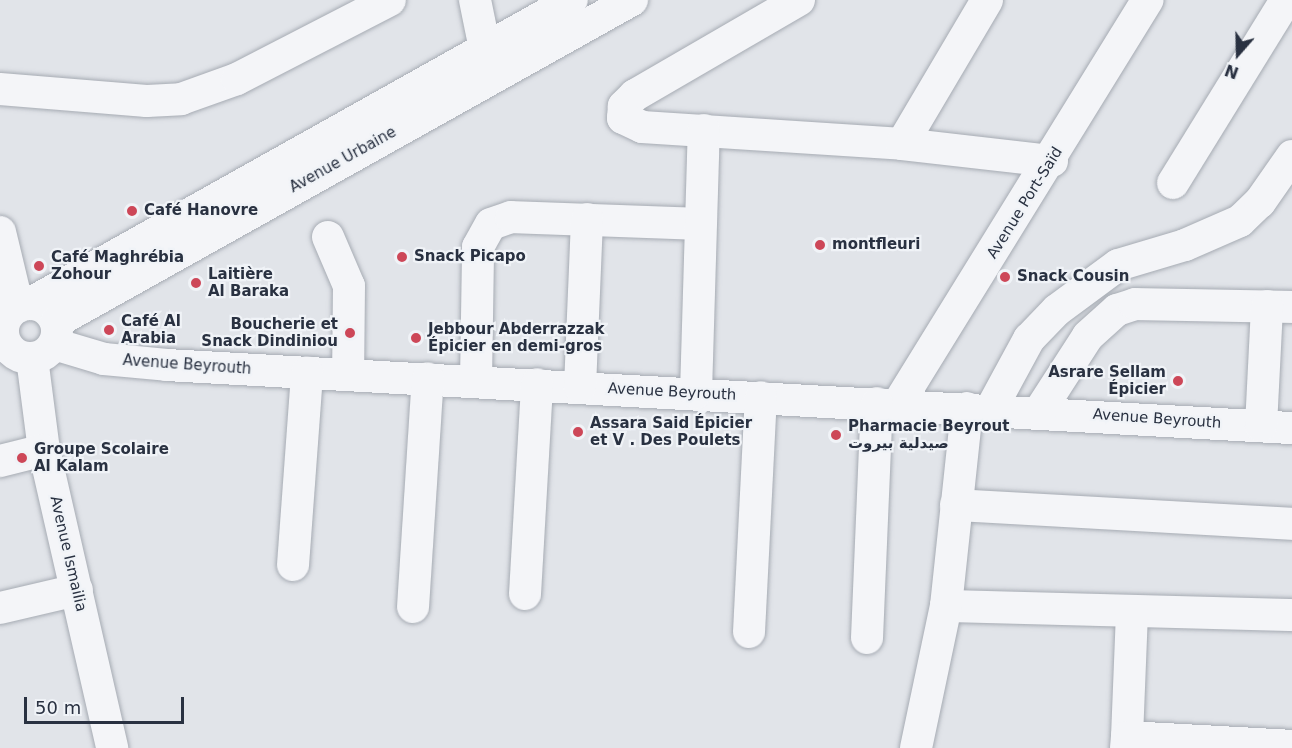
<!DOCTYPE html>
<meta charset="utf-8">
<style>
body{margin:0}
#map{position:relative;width:1292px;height:748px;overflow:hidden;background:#e1e4e9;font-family:"DejaVu Sans",Cairo,sans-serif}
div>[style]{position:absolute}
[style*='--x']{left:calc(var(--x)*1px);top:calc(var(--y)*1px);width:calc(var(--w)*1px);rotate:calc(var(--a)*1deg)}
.roads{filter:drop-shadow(0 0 2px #a6abb3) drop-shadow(0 0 2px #a6abb3)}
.minor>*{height:32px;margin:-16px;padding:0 16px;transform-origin:16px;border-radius:16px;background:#f4f5f8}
.minor>.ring{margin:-16px;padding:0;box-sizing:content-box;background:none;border:32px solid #f4f5f8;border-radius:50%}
.dots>*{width:16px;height:16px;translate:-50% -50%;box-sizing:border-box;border:3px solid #f0f3f7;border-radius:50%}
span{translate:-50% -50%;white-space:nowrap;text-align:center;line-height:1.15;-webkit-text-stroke:4.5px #f0f3f7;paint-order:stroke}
.street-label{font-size:15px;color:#293141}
.poi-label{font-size:15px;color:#293141;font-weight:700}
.left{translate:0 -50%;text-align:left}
.right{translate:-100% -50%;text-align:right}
.north{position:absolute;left:1208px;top:24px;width:60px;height:60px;-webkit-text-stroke:4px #f0f3f7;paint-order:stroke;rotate:200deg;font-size:16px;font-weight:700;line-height:24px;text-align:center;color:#293141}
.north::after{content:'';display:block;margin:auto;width:21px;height:27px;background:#293141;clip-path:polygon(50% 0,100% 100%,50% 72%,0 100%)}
.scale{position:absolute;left:24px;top:697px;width:160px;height:27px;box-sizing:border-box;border:3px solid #293141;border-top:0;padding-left:8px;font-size:18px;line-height:21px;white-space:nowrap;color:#293141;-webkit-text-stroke:4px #f0f3f7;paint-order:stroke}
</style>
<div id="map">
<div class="roads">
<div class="minor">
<div style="--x:475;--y:0;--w:50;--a:78.5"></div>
<div style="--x:799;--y:0;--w:190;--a:149.9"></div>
<div style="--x:635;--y:95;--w:16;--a:135"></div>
<div style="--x:624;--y:106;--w:12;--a:95"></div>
<div style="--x:623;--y:118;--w:21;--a:25"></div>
<div style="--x:642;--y:127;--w:261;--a:3.7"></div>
<div style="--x:902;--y:144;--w:151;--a:6.5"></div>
<div style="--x:0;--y:89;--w:147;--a:4.7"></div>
<div style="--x:147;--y:101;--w:34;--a:-3"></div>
<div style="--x:181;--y:99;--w:59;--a:-19.7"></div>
<div style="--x:237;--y:79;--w:172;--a:-27.3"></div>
<div style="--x:902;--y:144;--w:167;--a:-59.4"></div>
<div style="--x:1173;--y:183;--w:215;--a:-58.3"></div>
<div style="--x:0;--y:232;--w:77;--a:76.5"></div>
<div style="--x:328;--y:237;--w:53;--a:66.8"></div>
<div style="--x:349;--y:286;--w:89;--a:90.6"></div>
<div style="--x:29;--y:304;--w:622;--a:-29.24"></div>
<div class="ring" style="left:3px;top:304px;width:22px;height:22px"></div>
<div style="--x:56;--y:322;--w:660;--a:-29.21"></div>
<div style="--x:54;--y:344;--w:52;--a:16.7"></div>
<div style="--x:104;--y:359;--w:63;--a:5.4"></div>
<div style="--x:167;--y:365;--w:1127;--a:3.21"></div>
<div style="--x:32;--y:358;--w:93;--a:82.6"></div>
<div style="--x:44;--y:450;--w:306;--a:77.1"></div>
<div style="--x:476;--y:381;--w:134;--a:-89.1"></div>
<div style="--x:478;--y:247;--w:26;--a:-61"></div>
<div style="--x:491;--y:224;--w:21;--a:-19"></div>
<div style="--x:511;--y:217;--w:189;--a:2.1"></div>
<div style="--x:580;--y:387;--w:168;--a:-87.6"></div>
<div style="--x:696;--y:393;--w:263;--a:-88.3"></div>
<div style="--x:898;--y:404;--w:475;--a:-58.3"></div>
<div style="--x:991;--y:409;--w:80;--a:-61.5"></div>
<div style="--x:1029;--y:339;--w:40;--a:-46"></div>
<div style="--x:1057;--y:310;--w:76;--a:-36.4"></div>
<div style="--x:1118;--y:265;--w:70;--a:-16.6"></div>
<div style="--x:1185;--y:245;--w:60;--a:-23.6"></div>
<div style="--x:1240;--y:221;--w:28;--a:-44"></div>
<div style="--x:1260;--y:202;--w:56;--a:-55.2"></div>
<div style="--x:1039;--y:412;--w:90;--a:-57.2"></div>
<div style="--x:1088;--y:336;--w:39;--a:-42"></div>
<div style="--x:1117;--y:310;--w:19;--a:-18"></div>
<div style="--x:1135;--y:304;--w:157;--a:1.1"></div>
<div style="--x:1261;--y:426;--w:120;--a:-87.1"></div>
<div style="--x:0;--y:461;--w:45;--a:-14"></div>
<div style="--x:956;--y:505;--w:337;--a:3.2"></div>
<div style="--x:293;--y:565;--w:193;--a:-85.8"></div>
<div style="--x:525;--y:594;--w:210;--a:-86.7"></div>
<div style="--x:946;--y:606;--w:346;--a:1.5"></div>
<div style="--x:413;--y:607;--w:229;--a:-86.3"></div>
<div style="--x:0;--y:608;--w:79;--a:-13.2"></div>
<div style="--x:749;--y:632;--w:235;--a:-87.1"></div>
<div style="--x:867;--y:638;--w:235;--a:-87.6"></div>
<div style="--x:1127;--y:737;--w:125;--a:-87.7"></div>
<div style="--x:916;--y:748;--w:145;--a:-78.1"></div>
<div style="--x:946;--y:606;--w:199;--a:-83.9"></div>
<div style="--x:1126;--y:748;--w:11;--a:-85"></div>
<div style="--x:1127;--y:737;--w:165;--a:3.1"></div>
</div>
</div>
<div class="dots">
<div style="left:132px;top:211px;background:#cd4758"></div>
<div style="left:820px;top:245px;background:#cd4758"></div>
<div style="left:402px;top:257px;background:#cd4758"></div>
<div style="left:39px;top:266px;background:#cd4758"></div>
<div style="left:1005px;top:277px;background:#cd4758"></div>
<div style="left:196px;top:283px;background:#cd4758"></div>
<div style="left:109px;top:330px;background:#cd4758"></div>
<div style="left:350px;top:333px;background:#cd4758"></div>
<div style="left:416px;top:338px;background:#cd4758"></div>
<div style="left:1178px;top:381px;background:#cd4758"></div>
<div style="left:578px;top:432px;background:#cd4758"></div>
<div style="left:836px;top:435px;background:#cd4758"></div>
<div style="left:22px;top:458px;background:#cd4758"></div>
</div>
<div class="street-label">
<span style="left:343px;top:160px;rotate:-29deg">Avenue Urbaine</span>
<span style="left:1025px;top:203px;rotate:-58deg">Avenue Port-Saïd</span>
<span style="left:187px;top:365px;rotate:4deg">Avenue Beyrouth</span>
<span style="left:672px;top:392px;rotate:3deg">Avenue Beyrouth</span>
<span style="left:1157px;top:419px;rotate:4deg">Avenue Beyrouth</span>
<span style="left:68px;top:554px;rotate:77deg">Avenue Ismailia</span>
</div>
<div class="poi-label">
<span class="left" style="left:144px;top:211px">Café Hanovre</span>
<span class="left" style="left:832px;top:245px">montfleuri</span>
<span class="left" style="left:51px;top:266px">Café Maghrébia<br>Zohour</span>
<span class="left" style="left:414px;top:257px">Snack Picapo</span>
<span class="left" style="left:208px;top:283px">Laitière<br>Al Baraka</span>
<span class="left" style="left:1017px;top:277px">Snack Cousin</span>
<span class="left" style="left:121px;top:330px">Café Al<br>Arabia</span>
<span class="right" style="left:338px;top:333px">Boucherie et<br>Snack Dindiniou</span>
<span class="left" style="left:428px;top:338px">Jebbour Abderrazzak<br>Épicier en demi-gros</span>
<span class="right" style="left:1166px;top:381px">Asrare Sellam<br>Épicier</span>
<span class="left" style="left:590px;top:432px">Assara Said Épicier<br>et V . Des Poulets</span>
<span class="left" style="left:848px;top:435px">Pharmacie Beyrout<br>صيدلية بيروت</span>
<span class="left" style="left:34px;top:458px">Groupe Scolaire<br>Al Kalam</span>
</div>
<div class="north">N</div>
<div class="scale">50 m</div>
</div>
